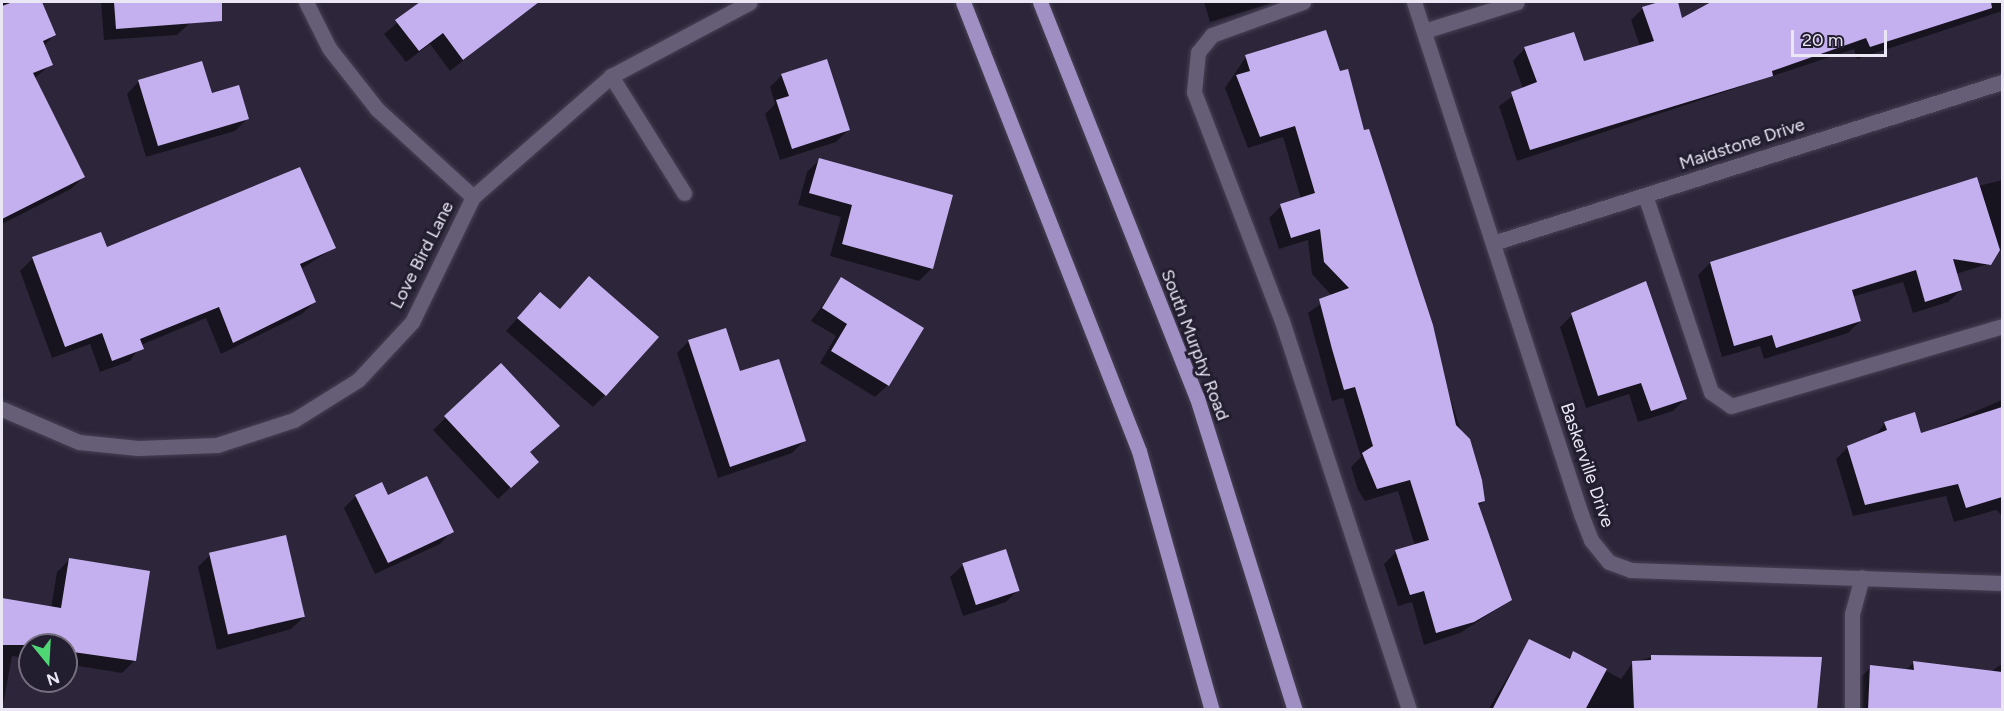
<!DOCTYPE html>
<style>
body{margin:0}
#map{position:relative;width:2004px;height:711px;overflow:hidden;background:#2d263a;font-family:Figtree,sans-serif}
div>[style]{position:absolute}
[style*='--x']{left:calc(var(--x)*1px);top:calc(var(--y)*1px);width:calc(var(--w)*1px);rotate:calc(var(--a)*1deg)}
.shadow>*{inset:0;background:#0007}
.building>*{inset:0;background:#c4b0ef;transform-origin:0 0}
.roads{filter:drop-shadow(0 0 2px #474154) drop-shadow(0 0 2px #474154)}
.minor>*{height:15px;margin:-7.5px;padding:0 7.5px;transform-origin:7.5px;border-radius:7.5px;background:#665e77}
.major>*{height:15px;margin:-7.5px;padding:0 7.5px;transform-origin:7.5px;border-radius:7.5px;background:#a08fc3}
span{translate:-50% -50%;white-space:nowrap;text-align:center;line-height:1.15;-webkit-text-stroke:6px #231d30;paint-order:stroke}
.street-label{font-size:18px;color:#eae6f3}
.frame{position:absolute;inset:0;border:3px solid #eae6f3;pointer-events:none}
.north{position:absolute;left:18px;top:633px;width:60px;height:60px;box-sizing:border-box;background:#231d30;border:2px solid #736d7e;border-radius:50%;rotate:162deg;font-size:16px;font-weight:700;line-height:24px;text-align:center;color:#eae6f3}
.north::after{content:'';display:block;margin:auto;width:21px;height:27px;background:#4fd675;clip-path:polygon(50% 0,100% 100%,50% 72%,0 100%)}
.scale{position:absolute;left:1791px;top:30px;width:96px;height:27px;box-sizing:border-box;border:3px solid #eae6f3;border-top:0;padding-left:8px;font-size:18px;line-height:21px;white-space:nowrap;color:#eae6f3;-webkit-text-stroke:4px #231d30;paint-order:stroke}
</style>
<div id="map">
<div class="shadow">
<div style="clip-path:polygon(2px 2px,40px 2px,54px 35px,44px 46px,51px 64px,34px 79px,83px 177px,71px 189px,2px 224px)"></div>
<div style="clip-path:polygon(101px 2px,188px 2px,190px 23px,177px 35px,104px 40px)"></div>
<div style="clip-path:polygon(422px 2px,537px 2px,450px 71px,430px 44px,406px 62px,384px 34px)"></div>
<div style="clip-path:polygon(1204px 2px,1276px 2px,1210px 22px)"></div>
<div style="clip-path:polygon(1665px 2px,1676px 2px,1681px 20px,1714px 2px,1736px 6px,1734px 2px,2002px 2px,2002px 11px,1857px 59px,1854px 49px,1517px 161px,1499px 106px,1523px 89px,1513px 61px,1525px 48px,1583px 63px,1640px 46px,1631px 20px,1643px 8px)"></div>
<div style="clip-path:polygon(1246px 57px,1363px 132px,1484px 501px,1477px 507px,1511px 600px,1460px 633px,1424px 645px,1412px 602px,1398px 606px,1384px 564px,1396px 552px,1415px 546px,1398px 491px,1365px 501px,1358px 490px,1351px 467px,1361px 457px,1343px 398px,1332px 401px,1308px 313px,1332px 296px,1312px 274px,1308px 240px,1279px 249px,1269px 218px,1281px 206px,1301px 199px,1283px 137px,1248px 148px,1225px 88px)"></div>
<div style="clip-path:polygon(782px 75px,848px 130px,836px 142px,780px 160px,765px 114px,775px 104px,770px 87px)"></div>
<div style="clip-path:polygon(139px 81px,211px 95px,247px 119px,235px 131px,146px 157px,127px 94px)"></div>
<div style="clip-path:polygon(819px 160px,932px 268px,919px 281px,830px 256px,841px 217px,798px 205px,807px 172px)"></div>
<div style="clip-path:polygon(1976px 179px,1979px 186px,2002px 180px,2002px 248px,1988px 264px,1956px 274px,1961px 290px,1948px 302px,1913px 313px,1903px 282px,1852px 297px,1860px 321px,1848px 333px,1764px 359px,1760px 346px,1722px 357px,1698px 275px,1710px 263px)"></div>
<div style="clip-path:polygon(100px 234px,106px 249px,334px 248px,301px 269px,315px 302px,302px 314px,221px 354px,206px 318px,141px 345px,130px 361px,100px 372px,90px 344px,52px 358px,20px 271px,33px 258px)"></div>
<div style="clip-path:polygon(841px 279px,888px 385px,875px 397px,820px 363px,836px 336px,811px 321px)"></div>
<div style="clip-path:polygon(528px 306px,559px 311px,605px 395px,593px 407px,506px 331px)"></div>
<div style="clip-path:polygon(1572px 315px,1685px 399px,1673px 411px,1638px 422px,1629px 394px,1586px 408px,1560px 327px)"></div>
<div style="clip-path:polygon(689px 341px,739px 373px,804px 441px,792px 453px,718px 478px,677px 353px)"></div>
<div style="clip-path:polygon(501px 365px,529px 453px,525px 474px,498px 499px,433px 430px)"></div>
<div style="clip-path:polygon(2002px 400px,2002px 515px,1996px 510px,1954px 522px,1946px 496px,1853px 516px,1836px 459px,1848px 447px,1874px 437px,1885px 423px,1920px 435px)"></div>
<div style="clip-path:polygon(356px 496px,387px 497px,452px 531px,440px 544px,375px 574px,344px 508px)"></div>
<div style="clip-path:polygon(210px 555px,304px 617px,291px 629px,217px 650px,198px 567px)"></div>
<div style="clip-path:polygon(69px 560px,134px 661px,122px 673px,66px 664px,66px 645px,30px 645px,30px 659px,12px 656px,2px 710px,2px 599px,51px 608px,57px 572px)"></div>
<div style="clip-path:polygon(963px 565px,1018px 590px,1006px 602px,963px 616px,950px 577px)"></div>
<div style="clip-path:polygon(1529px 641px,1567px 660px,1574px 653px,1621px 679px,1633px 662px,1652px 657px,1816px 710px,1488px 710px)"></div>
<div style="clip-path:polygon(1913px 663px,1990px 672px,2002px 664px,2002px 710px,1857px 710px,1859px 679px,1871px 667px,1905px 671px)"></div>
</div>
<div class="building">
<div style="clip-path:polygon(13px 2px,42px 2px,56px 35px,43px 41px,53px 65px,33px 73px,85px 177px,2px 219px,2px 6px)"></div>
<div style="clip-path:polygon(114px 2px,222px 2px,222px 21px,116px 29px)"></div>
<div style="clip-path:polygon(420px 2px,539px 2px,463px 60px,443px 33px,419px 51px,395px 20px)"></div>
<div style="clip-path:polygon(1659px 2px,1678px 2px,1682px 18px,1711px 2px,1991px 2px,1992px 8px,1870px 47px,1866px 38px,1772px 71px,1773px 76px,1530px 150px,1511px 92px,1537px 82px,1524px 47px,1574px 32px,1584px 61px,1654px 41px,1642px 7px)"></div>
<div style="clip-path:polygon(1326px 30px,1340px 71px,1348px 69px,1364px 130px,1369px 129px,1433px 325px,1456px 425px,1470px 439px,1482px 480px,1485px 501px,1478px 503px,1512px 600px,1474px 622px,1436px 633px,1424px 591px,1410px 595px,1395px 550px,1429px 540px,1410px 480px,1377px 489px,1362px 453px,1373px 446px,1355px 387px,1344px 390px,1332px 349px,1319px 299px,1349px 288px,1324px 262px,1320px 229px,1291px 238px,1280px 204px,1315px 193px,1295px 126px,1260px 137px,1236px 75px,1250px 71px,1245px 55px)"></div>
<div style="clip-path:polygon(827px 59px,850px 130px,792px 149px,776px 100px,789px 96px,781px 74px)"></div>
<div style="clip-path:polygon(202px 61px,212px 93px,239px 85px,249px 119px,158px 146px,138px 80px)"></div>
<div style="clip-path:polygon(819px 158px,953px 195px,933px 269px,842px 244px,852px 205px,809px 193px)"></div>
<div style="clip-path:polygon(300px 167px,336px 248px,300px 264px,316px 302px,233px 343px,219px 307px,140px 339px,144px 349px,112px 361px,102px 333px,65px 347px,32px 257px,101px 232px,107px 247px)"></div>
<div style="clip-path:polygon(1977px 177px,2000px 250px,1991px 265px,1953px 259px,1962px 290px,1925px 302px,1916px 270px,1852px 290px,1861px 321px,1776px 348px,1772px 335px,1734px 346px,1710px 262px)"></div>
<div style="clip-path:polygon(589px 276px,659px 337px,606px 396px,517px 318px,540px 292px,560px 309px)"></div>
<div style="clip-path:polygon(841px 277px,924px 328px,889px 386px,831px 351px,847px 324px,822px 308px)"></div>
<div style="clip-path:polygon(1646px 281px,1687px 399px,1651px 411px,1641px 383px,1598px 396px,1571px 313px)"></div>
<div style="clip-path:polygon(726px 328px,740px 371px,779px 359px,806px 441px,730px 467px,688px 340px)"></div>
<div style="clip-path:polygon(501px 363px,560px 426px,530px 452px,539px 462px,511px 488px,444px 416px)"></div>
<div style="clip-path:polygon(2002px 407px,2002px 497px,1966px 508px,1958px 484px,1865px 505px,1847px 446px,1887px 430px,1884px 422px,1915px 412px,1921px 433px)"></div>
<div style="clip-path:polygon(427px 476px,454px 532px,388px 563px,355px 495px,382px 482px,388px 495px)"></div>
<div style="left:286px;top:535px;width:84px;height:79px;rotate:77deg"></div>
<div style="left:1006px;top:549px;width:44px;height:46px;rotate:72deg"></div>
<div style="clip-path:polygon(69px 558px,150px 571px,136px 661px,66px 651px,66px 645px,2px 645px,2px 598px,61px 608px)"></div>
<div style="clip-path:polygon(1529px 639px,1570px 659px,1573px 651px,1607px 669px,1585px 710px,1492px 710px)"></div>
<div style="clip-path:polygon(1651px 655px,1822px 657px,1817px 710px,1634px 710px,1632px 661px,1651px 660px)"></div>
<div style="clip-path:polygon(1913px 661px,2002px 672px,2002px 710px,1868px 710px,1870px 665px,1914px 670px)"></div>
</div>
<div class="roads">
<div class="minor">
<div style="--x:306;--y:2;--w:51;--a:63.4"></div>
<div style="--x:329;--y:48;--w:78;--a:51.8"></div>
<div style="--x:377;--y:109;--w:130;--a:42.5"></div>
<div style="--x:1303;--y:2;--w:97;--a:160.1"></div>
<div style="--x:1212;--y:35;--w:22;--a:129"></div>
<div style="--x:1198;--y:52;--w:40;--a:95.7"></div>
<div style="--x:1194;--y:92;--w:245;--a:69"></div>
<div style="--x:1282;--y:321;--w:409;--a:71.9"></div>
<div style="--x:1414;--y:2;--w:539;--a:71.94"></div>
<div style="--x:1581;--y:514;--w:28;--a:69"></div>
<div style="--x:1591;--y:540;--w:28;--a:51"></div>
<div style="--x:1609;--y:562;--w:23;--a:20"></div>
<div style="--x:1631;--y:570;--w:371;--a:2"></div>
<div style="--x:1424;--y:31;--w:97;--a:-17.3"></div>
<div style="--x:611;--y:76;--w:138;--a:58"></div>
<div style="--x:1645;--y:195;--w:208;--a:71.5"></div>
<div style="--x:1711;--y:392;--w:24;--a:35"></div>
<div style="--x:1731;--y:406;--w:283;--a:-16.4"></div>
<div style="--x:1493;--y:243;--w:534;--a:-17.55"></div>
<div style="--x:2;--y:409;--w:84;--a:23.2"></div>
<div style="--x:79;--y:442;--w:59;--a:5.8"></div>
<div style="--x:138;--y:448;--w:79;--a:-2.2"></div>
<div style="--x:217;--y:445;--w:81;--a:-18"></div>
<div style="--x:294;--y:420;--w:75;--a:-32"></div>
<div style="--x:358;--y:380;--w:79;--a:-47"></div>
<div style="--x:412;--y:322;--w:139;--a:-64"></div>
<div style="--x:473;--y:197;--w:184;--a:-41.2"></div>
<div style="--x:611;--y:76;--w:157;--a:-28"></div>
<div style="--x:1852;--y:710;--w:96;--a:-90"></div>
<div style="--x:1852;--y:614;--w:38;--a:-75"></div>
</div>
<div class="major">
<div style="--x:963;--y:2;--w:482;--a:68.6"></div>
<div style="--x:1139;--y:451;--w:269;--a:74.3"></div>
<div style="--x:1040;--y:2;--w:426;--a:68.4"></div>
<div style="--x:1197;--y:398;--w:327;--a:72.6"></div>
</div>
</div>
<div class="street-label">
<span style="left:1742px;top:144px;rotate:-18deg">Maidstone Drive</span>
<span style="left:422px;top:255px;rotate:-63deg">Love Bird Lane</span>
<span style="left:1195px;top:345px;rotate:69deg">South Murphy Road</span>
<span style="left:1587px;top:465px;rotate:71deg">Baskerville Drive</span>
</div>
<div class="frame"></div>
<div class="north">N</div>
<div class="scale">20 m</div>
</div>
